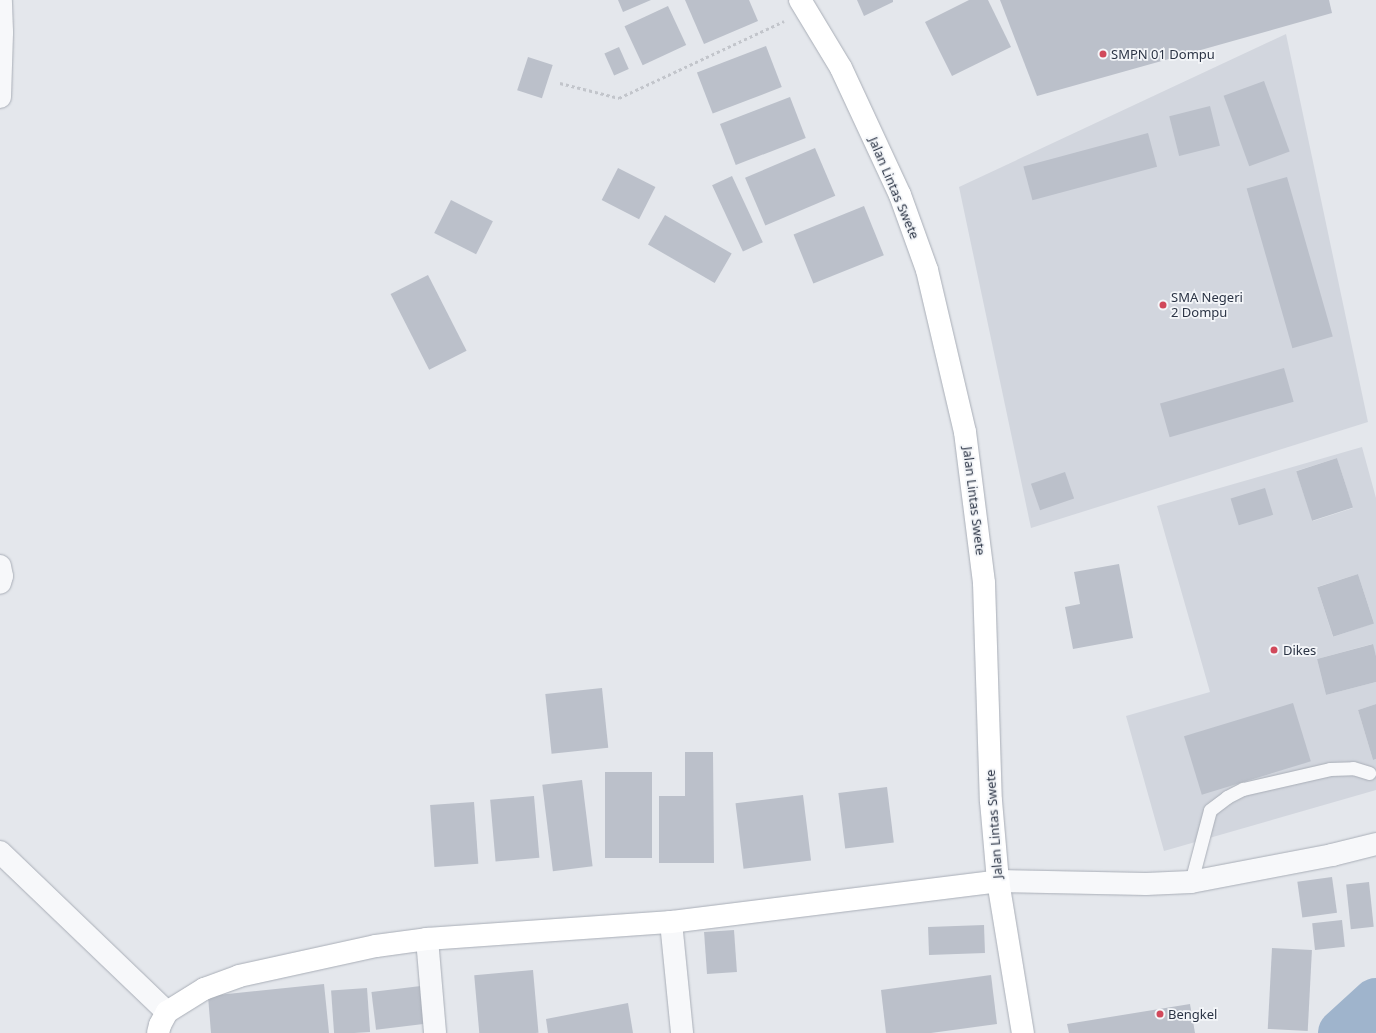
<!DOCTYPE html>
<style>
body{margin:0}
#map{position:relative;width:1376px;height:1033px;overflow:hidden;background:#e4e7ec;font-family:"Noto Sans",sans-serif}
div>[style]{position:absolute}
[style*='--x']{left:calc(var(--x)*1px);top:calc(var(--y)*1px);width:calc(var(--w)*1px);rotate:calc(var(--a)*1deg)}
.built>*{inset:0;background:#d2d6de}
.river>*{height:48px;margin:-24px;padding:0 24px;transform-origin:24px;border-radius:24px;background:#9fb4cc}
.building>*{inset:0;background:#bbc0ca;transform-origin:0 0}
.path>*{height:2.5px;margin-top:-1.25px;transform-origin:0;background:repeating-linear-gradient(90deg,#c2c5cb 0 3px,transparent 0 6px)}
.roads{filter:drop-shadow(0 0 1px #a9aeb7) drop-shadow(0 0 1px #a9aeb7)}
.lane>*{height:13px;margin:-6.5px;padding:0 6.5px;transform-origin:6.5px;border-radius:6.5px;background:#f7f8fa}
.street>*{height:22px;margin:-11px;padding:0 11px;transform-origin:11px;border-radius:11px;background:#f7f8fa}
.secondary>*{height:22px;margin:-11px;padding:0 11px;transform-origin:11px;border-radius:11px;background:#fff}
.dots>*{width:11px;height:11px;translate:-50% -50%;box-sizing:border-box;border:2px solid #f4f6f9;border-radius:50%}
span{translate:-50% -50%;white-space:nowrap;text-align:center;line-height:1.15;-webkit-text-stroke:3.5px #f4f6f9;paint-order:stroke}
.poi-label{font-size:13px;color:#2b3445}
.left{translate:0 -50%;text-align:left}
.street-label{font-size:13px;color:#2b3445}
</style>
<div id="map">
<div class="built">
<div style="clip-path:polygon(1286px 34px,1368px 422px,1031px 528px,959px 187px)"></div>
<div style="clip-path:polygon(evenodd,1362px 447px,1376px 498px,1376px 656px,1372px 644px,1317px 659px,1326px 695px,1376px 682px,1376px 704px,1358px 710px,1373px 760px,1376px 759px,1376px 790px,1164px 851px,1126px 716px,1210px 692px,1157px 506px,1362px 447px,1337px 458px,1353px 508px,1313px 521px,1296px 471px,1337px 458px,1362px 447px,1358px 574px,1374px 623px,1333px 637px,1317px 587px,1358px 574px)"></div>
</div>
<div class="river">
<div style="--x:1342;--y:1033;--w:46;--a:-42.4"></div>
</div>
<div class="building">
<div style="clip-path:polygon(618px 0,651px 0,623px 12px)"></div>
<div style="clip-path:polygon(685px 0,749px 0,758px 21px,704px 44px)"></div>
<div style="clip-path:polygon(857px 0,893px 0,893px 2px,864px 16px)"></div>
<div style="clip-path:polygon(969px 0,988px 0,1011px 47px,952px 76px,925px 22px)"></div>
<div style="clip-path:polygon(1000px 0,1329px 0,1332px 13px,1037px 96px)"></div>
<div style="left:668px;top:6px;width:43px;height:48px;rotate:65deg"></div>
<div style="left:766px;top:46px;width:44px;height:74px;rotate:69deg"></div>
<div style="left:619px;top:47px;width:24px;height:16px;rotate:66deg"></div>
<div style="left:528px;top:57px;width:26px;height:35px;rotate:18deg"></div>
<div style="left:1264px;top:81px;width:75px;height:43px;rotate:70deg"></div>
<div style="left:790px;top:97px;width:44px;height:75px;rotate:69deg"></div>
<div style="left:1210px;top:106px;width:41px;height:42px;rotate:76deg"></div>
<div style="left:1148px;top:133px;width:35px;height:129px;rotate:75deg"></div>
<div style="left:815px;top:148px;width:52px;height:76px;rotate:67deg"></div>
<div style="left:618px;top:168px;width:42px;height:36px;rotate:27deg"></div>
<div style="left:732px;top:176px;width:73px;height:22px;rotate:65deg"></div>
<div style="left:1287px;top:177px;width:166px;height:42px;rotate:74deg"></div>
<div style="left:451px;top:200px;width:47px;height:37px;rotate:27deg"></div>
<div style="left:864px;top:206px;width:53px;height:76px;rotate:68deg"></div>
<div style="left:665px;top:215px;width:77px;height:34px;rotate:30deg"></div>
<div style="left:428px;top:275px;width:85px;height:42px;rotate:63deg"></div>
<div style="left:1284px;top:368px;width:35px;height:129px;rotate:74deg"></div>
<div style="left:1337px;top:458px;width:52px;height:43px;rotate:72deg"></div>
<div style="left:1065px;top:472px;width:28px;height:36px;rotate:71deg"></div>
<div style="left:1265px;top:488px;width:28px;height:36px;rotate:73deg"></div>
<div style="clip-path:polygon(1119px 564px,1133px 638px,1073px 649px,1065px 607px,1080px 604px,1074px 572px)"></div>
<div style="left:1358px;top:574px;width:52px;height:43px;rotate:72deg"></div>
<div style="clip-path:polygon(1373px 644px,1376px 656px,1376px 682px,1326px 695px,1317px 659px)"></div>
<div style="left:602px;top:688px;width:60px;height:57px;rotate:84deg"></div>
<div style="left:1293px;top:703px;width:61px;height:114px;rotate:73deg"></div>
<div style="clip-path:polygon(1376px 704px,1376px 759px,1373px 760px,1358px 710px)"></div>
<div style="clip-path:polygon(685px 752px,713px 752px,714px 863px,659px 863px,659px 796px,685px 796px)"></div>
<div style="left:605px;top:772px;width:47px;height:86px"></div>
<div style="left:582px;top:780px;width:87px;height:40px;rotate:83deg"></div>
<div style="left:887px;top:787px;width:56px;height:49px;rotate:83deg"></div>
<div style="left:803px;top:795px;width:66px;height:68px;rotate:83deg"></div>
<div style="left:534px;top:796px;width:62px;height:44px;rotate:85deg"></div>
<div style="left:474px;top:802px;width:62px;height:44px;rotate:86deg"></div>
<div style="left:1332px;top:877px;width:36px;height:35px;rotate:82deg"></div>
<div style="left:1369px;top:882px;width:45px;height:23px;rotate:84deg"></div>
<div style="left:1342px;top:920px;width:27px;height:30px;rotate:84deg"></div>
<div style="left:984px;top:925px;width:28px;height:56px;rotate:88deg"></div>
<div style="left:734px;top:930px;width:42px;height:30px;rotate:86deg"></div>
<div style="left:1272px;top:948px;width:40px;height:81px;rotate:3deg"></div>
<div style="left:533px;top:970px;width:63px;height:59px;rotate:85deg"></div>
<div style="clip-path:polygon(991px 975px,997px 1024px,931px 1033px,886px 1033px,881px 990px)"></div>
<div style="clip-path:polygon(324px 984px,329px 1033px,211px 1033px,208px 996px)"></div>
<div style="left:429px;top:985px;width:38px;height:58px;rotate:83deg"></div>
<div style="left:367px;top:988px;width:44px;height:36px;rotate:86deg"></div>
<div style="clip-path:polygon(628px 1003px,633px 1033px,548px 1033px,546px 1019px)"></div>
<div style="clip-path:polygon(1190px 1004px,1195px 1033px,1069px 1033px,1067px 1024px)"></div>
</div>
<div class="path">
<div style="--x:560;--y:83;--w:61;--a:14.3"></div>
<div style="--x:619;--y:98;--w:182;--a:-25"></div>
</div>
<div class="roads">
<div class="lane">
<div style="--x:1191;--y:882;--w:74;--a:-75.2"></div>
<div style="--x:1210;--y:810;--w:21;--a:-37"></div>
<div style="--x:1227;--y:797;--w:18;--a:-27"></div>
<div style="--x:1243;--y:789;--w:89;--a:-12.9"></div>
<div style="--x:1330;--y:769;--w:23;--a:-2"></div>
<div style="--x:1353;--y:768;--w:17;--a:17"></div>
</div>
<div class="street">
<div style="--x:0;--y:97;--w:65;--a:-88.2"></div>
<div style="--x:2;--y:32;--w:32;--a:-92"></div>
<div style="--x:0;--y:566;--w:10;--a:79"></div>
<div style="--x:2;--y:576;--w:7;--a:106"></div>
<div style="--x:0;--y:852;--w:231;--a:43.8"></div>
<div style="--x:998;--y:881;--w:148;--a:1.2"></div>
<div style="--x:1146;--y:884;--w:45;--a:-2.5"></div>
<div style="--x:1191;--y:882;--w:144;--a:-10.8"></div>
<div style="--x:1332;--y:855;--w:45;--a:-14"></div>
<div style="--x:671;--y:922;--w:112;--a:84.3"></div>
<div style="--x:427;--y:939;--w:94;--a:85.1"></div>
</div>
<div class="secondary">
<div style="--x:800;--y:0;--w:79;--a:58.9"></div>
<div style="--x:841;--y:68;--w:140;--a:65.1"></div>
<div style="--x:900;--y:195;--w:80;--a:70.2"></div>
<div style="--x:927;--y:270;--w:166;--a:76.8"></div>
<div style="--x:965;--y:432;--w:152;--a:82.8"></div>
<div style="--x:984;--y:583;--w:218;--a:88.2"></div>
<div style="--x:991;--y:801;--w:80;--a:85"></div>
<div style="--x:998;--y:881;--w:154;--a:80.7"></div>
<div style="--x:158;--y:1033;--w:8;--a:-76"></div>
<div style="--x:160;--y:1025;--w:15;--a:-62"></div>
<div style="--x:167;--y:1012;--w:44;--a:-31.9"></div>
<div style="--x:204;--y:989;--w:37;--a:-20"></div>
<div style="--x:239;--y:976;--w:140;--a:-12.4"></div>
<div style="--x:376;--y:946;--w:51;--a:-7.8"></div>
<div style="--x:427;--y:939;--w:245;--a:-4"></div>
<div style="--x:671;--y:922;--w:330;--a:-7.1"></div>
</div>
</div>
<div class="dots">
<div style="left:1103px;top:54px;background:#d1495b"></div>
<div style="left:1163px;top:305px;background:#d1495b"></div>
<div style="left:1274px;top:650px;background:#d1495b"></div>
<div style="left:1160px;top:1014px;background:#d1495b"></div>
</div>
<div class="poi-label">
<span class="left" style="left:1111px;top:54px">SMPN 01 Dompu</span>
<span class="left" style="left:1171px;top:305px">SMA Negeri<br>2 Dompu</span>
<span class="left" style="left:1283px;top:650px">Dikes</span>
<span class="left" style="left:1168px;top:1014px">Bengkel</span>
</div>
<div class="street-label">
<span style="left:894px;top:188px;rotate:67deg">Jalan Lintas Swete</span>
<span style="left:974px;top:501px;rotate:83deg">Jalan Lintas Swete</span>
<span style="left:994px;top:824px;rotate:-94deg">Jalan Lintas Swete</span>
</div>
</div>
